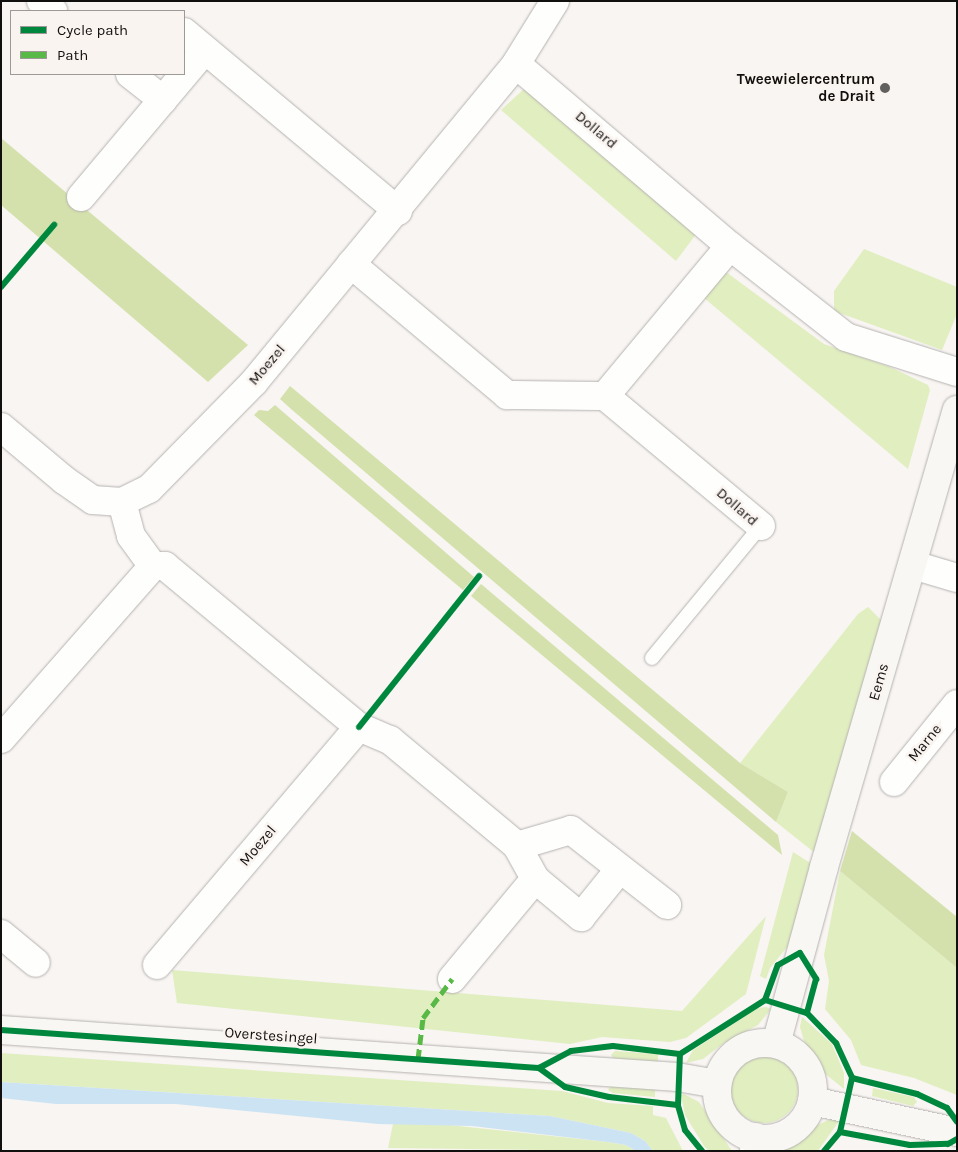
<!DOCTYPE html>
<style>
body{margin:0}
#map{position:relative;width:958px;height:1152px;overflow:hidden;background:#f8f5f2;font-family:Karla,sans-serif}
div>[style]{position:absolute}
[style*='--x']{left:calc(var(--x)*1px);top:calc(var(--y)*1px);width:calc(var(--w)*1px);rotate:calc(var(--a)*1deg)}
.green>*{inset:0;background:#e1eec0}
.round{border-radius:50%}
.forest>*{inset:0;background:#d4e1ac}
.water>*{inset:0;background:#cce3f3}
.roads{filter:drop-shadow(0 0 1px #b5b2b1) drop-shadow(0 0 1px #b5b2b1)}
.lane>*{height:14px;margin:-7px;padding:0 7px;transform-origin:7px;border-radius:7px;background:#fefefd}
.street>*{height:28px;margin:-14px;padding:0 14px;transform-origin:14px;border-radius:14px;background:#fefefd}
.secondary>*{height:28px;margin:-14px;padding:0 14px;transform-origin:14px;border-radius:14px;background:#f8f7f3}
.secondary>.ring{margin:-14px;padding:0;box-sizing:content-box;background:none;border:28px solid #f8f7f3;border-radius:50%}
.quiet>*{height:5px;margin-top:-2.5px;transform-origin:0;background:repeating-linear-gradient(90deg,#58b947 0 10px,transparent 0 15px)}
.cycleway>*{height:6px;margin:-3px;padding:0 3px;transform-origin:3px;border-radius:3px;background:#00873e}
.dots>*{width:14px;height:14px;translate:-50% -50%;box-sizing:border-box;border:2px solid #faf4f0;border-radius:50%}
span{translate:-50% -50%;white-space:nowrap;text-align:center;line-height:1.15;-webkit-text-stroke:5px #faf4f0;paint-order:stroke}
.poi-label{font-size:15px;color:#12100f;font-weight:700}
.right{translate:-100% -50%;text-align:right}
.street-label{font-size:15px;color:#12100f}
.frame{position:absolute;inset:0;border:2px solid #12100f;pointer-events:none}
.legend{position:absolute;left:10px;top:10px;width:175px;height:65px;box-sizing:border-box;background:#faf4f0;border:1px solid #9d9996;margin:0;padding:6px 9px;list-style:none;font-size:15px;color:#12100f}
.legend li{display:flex;align-items:center;gap:10px;height:25px}
.legend b{width:25px;border:1px solid #9d9996}
</style>
<div id="map">
<div class="green">
<div style="clip-path:polygon(524px 89px,537px 91px,700px 229px,676px 261px,501px 110px)"></div>
<div style="clip-path:polygon(864px 249px,957px 287px,957px 314px,942px 350px,834px 311px,834px 291px)"></div>
<div style="clip-path:polygon(726px 272px,824px 344px,890px 367px,928px 385px,930px 390px,908px 469px,703px 297px)"></div>
<div style="clip-path:polygon(868px 607px,882px 621px,815px 853px,776px 822px,788px 792px,740px 763px,858px 614px)"></div>
<div style="clip-path:polygon(793px 852px,812px 864px,788px 946px,770px 968px,766px 979px,760px 976px)"></div>
<div style="clip-path:polygon(840px 871px,957px 968px,957px 1095px,914px 1078px,861px 1065px,851px 1040px,825px 1009px,829px 981px,824px 955px)"></div>
<div style="clip-path:polygon(766px 916px,746px 994px,686px 1038px,670px 1042px,602px 1037px,570px 1044px,177px 1003px,172px 970px,682px 1011px)"></div>
<div style="clip-path:polygon(766px 1007px,771px 1009px,758px 1025px,724px 1043px,703px 1059px,686px 1063px,693px 1050px,758px 1008px)"></div>
<div style="clip-path:polygon(802px 1017px,832px 1044px,844px 1073px,844px 1089px,823px 1072px,804px 1041px,800px 1027px)"></div>
<div style="clip-path:polygon(615px 1051px,658px 1054px,658px 1063px,614px 1059px,611px 1055px)"></div>
<div style="clip-path:polygon(1px 1053px,562px 1091px,608px 1103px,653px 1106px,653px 1115px,666px 1118px,683px 1151px,653px 1151px,645px 1141px,631px 1133px,550px 1116px,1px 1082px)"></div>
<div class="round" style="left:730px;top:1055px;width:68px;height:68px"></div>
<div style="clip-path:polygon(611px 1085px,655px 1089px,655px 1097px,613px 1093px,608px 1090px)"></div>
<div style="clip-path:polygon(873px 1088px,914px 1097px,917px 1102px,913px 1106px,872px 1096px)"></div>
<div style="clip-path:polygon(684px 1094px,699px 1102px,732px 1151px,709px 1151px,704px 1146px,685px 1115px,681px 1095px)"></div>
<div style="clip-path:polygon(833px 1118px,839px 1121px,818px 1151px,779px 1151px,813px 1127px)"></div>
<div style="clip-path:polygon(421px 1122px,608px 1142px,626px 1145px,636px 1151px,388px 1148px,393px 1124px)"></div>
</div>
<div class="forest">
<div style="clip-path:polygon(1px 138px,248px 345px,208px 382px,1px 205px)"></div>
<div style="clip-path:polygon(290px 386px,740px 763px,788px 792px,776px 822px,291px 409px,280px 399px)"></div>
<div style="clip-path:polygon(275px 405px,474px 577px,463px 590px,254px 415px,259px 410px,268px 411px)"></div>
<div style="clip-path:polygon(481px 584px,778px 835px,782px 855px,471px 596px)"></div>
<div style="clip-path:polygon(852px 831px,957px 917px,957px 968px,840px 871px)"></div>
</div>
<div class="water">
<div style="clip-path:polygon(1px 1082px,550px 1116px,631px 1133px,645px 1141px,653px 1151px,636px 1151px,626px 1145px,608px 1142px,472px 1126px,378px 1124px,176px 1104px,56px 1104px,1px 1098px)"></div>
</div>
<div class="roads">
<div class="lane">
<div style="--x:652;--y:658;--w:171;--a:-50.5"></div>
</div>
<div class="street">
<div style="--x:41;--y:1;--w:16;--a:40"></div>
<div style="--x:555;--y:1;--w:74;--a:121.8"></div>
<div style="--x:516;--y:64;--w:281;--a:40.4"></div>
<div style="--x:730;--y:246;--w:147;--a:38.1"></div>
<div style="--x:846;--y:337;--w:116;--a:17.5"></div>
<div style="--x:184;--y:32;--w:279;--a:39.9"></div>
<div style="--x:130;--y:74;--w:42;--a:38.2"></div>
<div style="--x:81;--y:197;--w:192;--a:-49.9"></div>
<div style="--x:730;--y:246;--w:195;--a:129.8"></div>
<div style="--x:605;--y:396;--w:203;--a:39.8"></div>
<div style="--x:351;--y:264;--w:204;--a:40"></div>
<div style="--x:507;--y:395;--w:98;--a:0.6"></div>
<div style="--x:1;--y:427;--w:82;--a:40.1"></div>
<div style="--x:64;--y:480;--w:35;--a:35"></div>
<div style="--x:93;--y:500;--w:29;--a:4"></div>
<div style="--x:122;--y:502;--w:35;--a:75"></div>
<div style="--x:131;--y:536;--w:37;--a:54"></div>
<div style="--x:153;--y:566;--w:12;--a:0"></div>
<div style="--x:165;--y:566;--w:252;--a:39.7"></div>
<div style="--x:359;--y:727;--w:34;--a:23"></div>
<div style="--x:390;--y:740;--w:165;--a:39.8"></div>
<div style="--x:517;--y:846;--w:38;--a:61"></div>
<div style="--x:535;--y:879;--w:60;--a:39.6"></div>
<div style="--x:581;--y:917;--w:60;--a:-51"></div>
<div style="--x:122;--y:502;--w:30;--a:-26"></div>
<div style="--x:149;--y:489;--w:150;--a:-45.5"></div>
<div style="--x:254;--y:382;--w:412;--a:-50.5"></div>
<div style="--x:913;--y:565;--w:46;--a:16.5"></div>
<div style="--x:1;--y:739;--w:230;--a:-48.7"></div>
<div style="--x:894;--y:782;--w:100;--a:-51.1"></div>
<div style="--x:517;--y:846;--w:56;--a:-16.5"></div>
<div style="--x:571;--y:830;--w:122;--a:38"></div>
<div style="--x:1;--y:934;--w:45;--a:39.6"></div>
<div style="--x:157;--y:965;--w:312;--a:-49.7"></div>
<div style="--x:452;--y:979;--w:130;--a:-50.3"></div>
<div style="--x:754;--y:1151;--w:14;--a:-82"></div>
</div>
<div class="secondary">
<div style="--x:1;--y:1030;--w:678;--a:3.98"></div>
<div style="--x:677;--y:1077;--w:41;--a:9.9"></div>
<div class="ring" style="left:717px;top:1043px;width:68px;height:68px"></div>
<div style="--x:776;--y:1044;--w:183;--a:-74.8"></div>
<div style="--x:824;--y:867;--w:476;--a:-73.8"></div>
<div style="--x:812;--y:1101;--w:148;--a:12.1"></div>
</div>
</div>
<div class="quiet">
<div style="--x:418;--y:1059;--w:41;--a:-83"></div>
<div style="--x:423;--y:1018;--w:49;--a:-53.4"></div>
</div>
<div class="cycleway">
<div style="--x:1;--y:287;--w:82;--a:-49.5"></div>
<div style="--x:359;--y:727;--w:193;--a:-51.5"></div>
<div style="--x:765;--y:1000;--w:37;--a:-70"></div>
<div style="--x:778;--y:965;--w:25;--a:-29"></div>
<div style="--x:800;--y:953;--w:31;--a:58"></div>
<div style="--x:816;--y:979;--w:35;--a:105"></div>
<div style="--x:1;--y:1030;--w:539;--a:4.04"></div>
<div style="--x:539;--y:1068;--w:36;--a:-28"></div>
<div style="--x:571;--y:1051;--w:42;--a:-6.8"></div>
<div style="--x:613;--y:1046;--w:67;--a:6.8"></div>
<div style="--x:539;--y:1068;--w:32;--a:36"></div>
<div style="--x:565;--y:1087;--w:45;--a:12.8"></div>
<div style="--x:609;--y:1097;--w:69;--a:6.6"></div>
<div style="--x:852;--y:1078;--w:67;--a:13.8"></div>
<div style="--x:917;--y:1094;--w:33;--a:25"></div>
<div style="--x:947;--y:1108;--w:17;--a:54"></div>
<div style="--x:840;--y:1132;--w:71;--a:10.5"></div>
<div style="--x:910;--y:1145;--w:38;--a:-2"></div>
<div style="--x:948;--y:1144;--w:10;--a:-29"></div>
<div style="--x:702;--y:1151;--w:27;--a:-129"></div>
<div style="--x:685;--y:1130;--w:26;--a:-106"></div>
<div style="--x:678;--y:1105;--w:51;--a:-87.8"></div>
<div style="--x:680;--y:1054;--w:101;--a:-32.4"></div>
<div style="--x:765;--y:1000;--w:44;--a:17.2"></div>
<div style="--x:807;--y:1013;--w:42;--a:46"></div>
<div style="--x:836;--y:1043;--w:38;--a:65"></div>
<div style="--x:852;--y:1078;--w:55;--a:102.5"></div>
<div style="--x:840;--y:1132;--w:25;--a:130"></div>
</div>
<div class="dots">
<div style="left:885px;top:88px;background:#62605e"></div>
</div>
<div class="poi-label">
<span class="right" style="left:875px;top:88px">Tweewielercentrum<br>de Drait</span>
</div>
<div class="street-label">
<span style="left:596px;top:130px;rotate:40deg">Dollard</span>
<span style="left:267px;top:365px;rotate:-50deg">Moezel</span>
<span style="left:737px;top:507px;rotate:41deg">Dollard</span>
<span style="left:879px;top:682px;rotate:-74deg">Eems</span>
<span style="left:925px;top:743px;rotate:-51deg">Marne</span>
<span style="left:258px;top:846px;rotate:-50deg">Moezel</span>
<span style="left:271px;top:1036px;rotate:4deg">Overstesingel</span>
</div>
<div class="frame"></div>
<ul class="legend">
<li><b style="height:6px;background:#00873e"></b>Cycle path</li>
<li><b style="height:6px;background:#58b947"></b>Path</li>
</ul>
</div>
